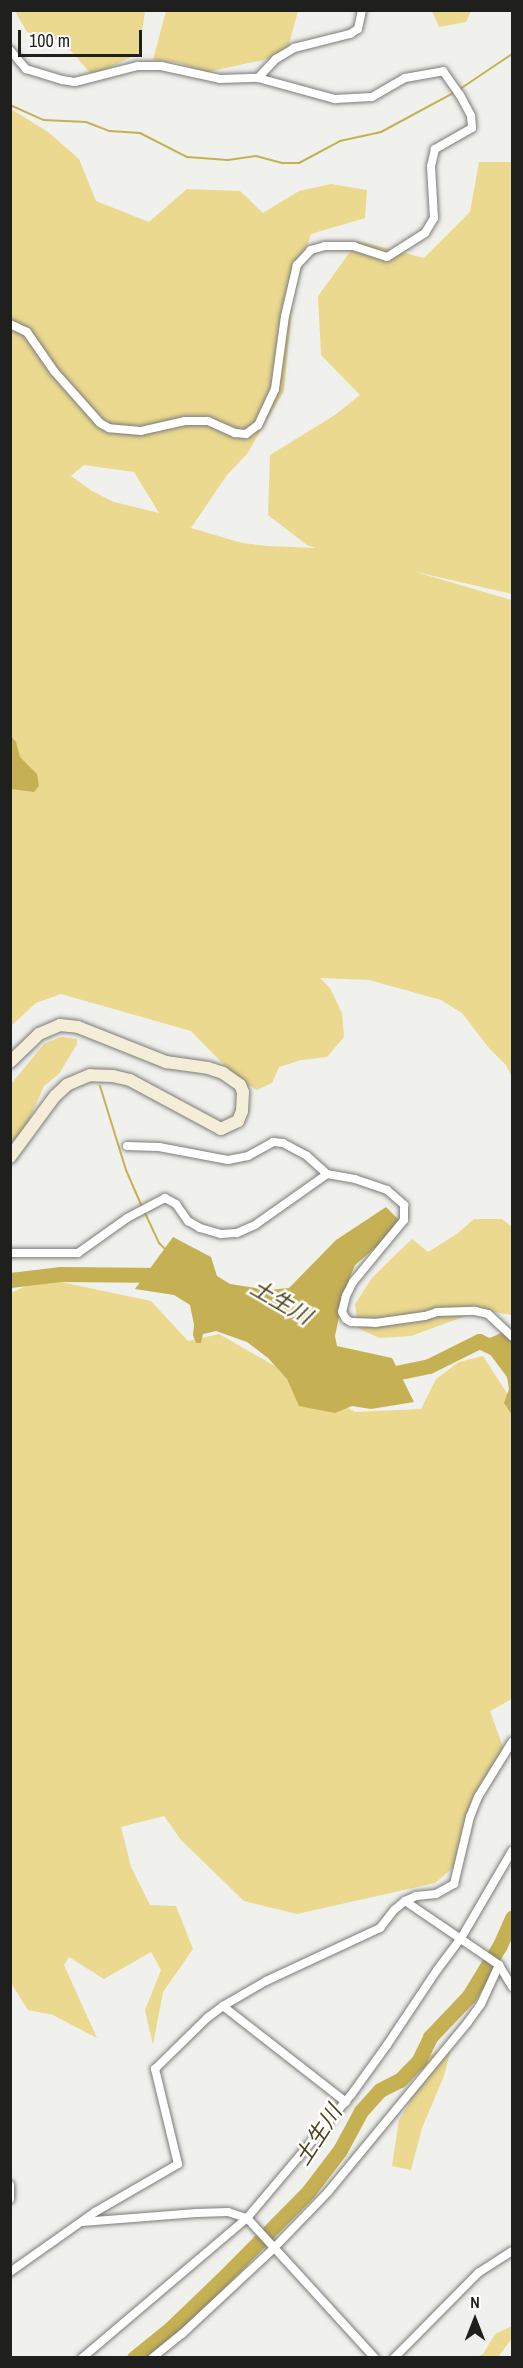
<!DOCTYPE html>
<meta charset="utf-8">
<style>
body{margin:0}
#map{position:relative;width:523px;height:2368px;overflow:hidden;background:#f0f0ed;font-family:"Archivo Narrow","Noto Sans JP",sans-serif}
div>[style]{position:absolute}
[style*='--x']{left:calc(var(--x)*1px);top:calc(var(--y)*1px);width:calc(var(--w)*1px);rotate:calc(var(--a)*1deg)}
.green>*{inset:0;background:#ead98f}
.water>*{inset:0;background:#c5b153}
.stream>*{height:2px;margin:-1px;padding:0 1px;transform-origin:1px;border-radius:1px;background:#c5b153}
.river>*{height:15px;margin:-7.5px;padding:0 7.5px;transform-origin:7.5px;border-radius:7.5px;background:#c5b153}
.roads{filter:drop-shadow(0 0 2px #7b7b78) drop-shadow(0 0 2px #7b7b78)}
.street>*{height:8px;margin:-4px;padding:0 4px;transform-origin:4px;border-radius:4px;background:#fff}
.secondary>*{height:12px;margin:-6px;padding:0 6px;transform-origin:6px;border-radius:6px;background:#f4eed8}
span{translate:-50% -50%;white-space:nowrap;text-align:center;line-height:1.15;-webkit-text-stroke:5px #fff;paint-order:stroke}
.water-label{font-size:22px;color:#4c431c;font-style:italic}
.frame{position:absolute;inset:0;border:12px solid #1f1f1e;pointer-events:none}
.north{position:absolute;left:445px;top:2290px;width:60px;height:60px;-webkit-text-stroke:4px #fff;paint-order:stroke;rotate:0deg;font-size:16px;font-weight:700;line-height:24px;text-align:center;color:#1f1f1e}
.north::after{content:'';display:block;margin:auto;width:21px;height:27px;background:#1f1f1e;clip-path:polygon(50% 0,100% 100%,50% 72%,0 100%)}
.scale{position:absolute;left:18px;top:30px;width:124px;height:27px;box-sizing:border-box;border:3px solid #1f1f1e;border-top:0;padding-left:8px;font-size:18px;line-height:21px;white-space:nowrap;color:#1f1f1e;-webkit-text-stroke:4px #fff;paint-order:stroke}
</style>
<div id="map">
<div class="green">
<div style="clip-path:polygon(15px 11px,145px 11px,139px 53px,93px 76px,62px 41px,27px 32px)"></div>
<div style="clip-path:polygon(166px 11px,298px 11px,286px 55px,207px 72px,179px 63px,153px 60px)"></div>
<div style="clip-path:polygon(432px 11px,471px 11px,466px 22px,439px 27px)"></div>
<div style="clip-path:polygon(evenodd,11px 109px,48px 132px,79px 159px,96px 201px,149px 222px,187px 189px,240px 191px,263px 213px,299px 191px,331px 184px,367px 190px,365px 218px,311px 234px,293px 295px,284px 391px,247px 454px,227px 475px,191px 528px,242px 543px,268px 546px,316px 548px,307px 545px,268px 515px,270px 455px,335px 415px,360px 395px,321px 355px,318px 296px,358px 241px,424px 258px,470px 212px,479px 162px,512px 162px,512px 594px,412px 571px,512px 600px,512px 1077px,506px 1065px,489px 1048px,462px 1013px,441px 1000px,369px 980px,320px 978px,330px 988px,342px 1013px,344px 1037px,327px 1057px,301px 1060px,279px 1067px,272px 1083px,257px 1090px,239px 1080px,191px 1031px,61px 994px,36px 1003px,11px 1026px,11px 109px,84px 465px,134px 472px,159px 513px,114px 502px,92px 491px,71px 476px,84px 465px)"></div>
<div style="clip-path:polygon(61px 1037px,77px 1039px,77px 1044px,59px 1074px,44px 1086px,22px 1136px,11px 1149px,11px 1084px,44px 1044px)"></div>
<div style="clip-path:polygon(474px 1219px,502px 1219px,512px 1227px,512px 1315px,482px 1310px,411px 1336px,379px 1338px,358px 1328px,355px 1304px,372px 1278px,391px 1259px,412px 1239px,428px 1252px,457px 1234px)"></div>
<div style="clip-path:polygon(61px 1282px,151px 1301px,188px 1341px,219px 1334px,355px 1412px,421px 1409px,436px 1379px,459px 1362px,483px 1356px,512px 1401px,512px 1699px,490px 1711px,507px 1758px,480px 1783px,459px 1863px,435px 1883px,297px 1914px,244px 1901px,181px 1840px,164px 1816px,121px 1827px,131px 1867px,150px 1905px,176px 1906px,193px 1949px,163px 1992px,153px 2045px,145px 2010px,161px 1970px,151px 1952px,104px 1979px,69px 1957px,64px 1965px,97px 2038px,53px 2015px,28px 2010px,11px 1983px,11px 1293px,26px 1286px)"></div>
<div style="clip-path:polygon(446px 2049px,450px 2052px,444px 2076px,422px 2128px,411px 2170px,392px 2166px,399px 2120px,409px 2104px,422px 2068px,430px 2055px)"></div>
<div style="clip-path:polygon(512px 2326px,512px 2338px,498px 2357px,477px 2357px,483px 2354px,495px 2334px)"></div>
</div>
<div class="water">
<div style="clip-path:polygon(10px 735px,16px 742px,20px 757px,37px 774px,39px 786px,34px 792px,11px 789px)"></div>
<div style="clip-path:polygon(386px 1207px,403px 1224px,355px 1265px,344px 1293px,335px 1336px,337px 1346px,392px 1358px,414px 1402px,371px 1409px,352px 1406px,335px 1413px,299px 1406px,287px 1379px,268px 1358px,247px 1342px,216px 1331px,203px 1334px,201px 1343px,196px 1343px,193px 1335px,194px 1325px,190px 1305px,174px 1295px,135px 1289px,173px 1237px,211px 1257px,217px 1276px,230px 1284px,269px 1290px,289px 1288px,336px 1240px)"></div>
<div style="clip-path:polygon(501px 1333px,512px 1337px,512px 1415px,504px 1403px,509px 1389px,507px 1377px,481px 1342px)"></div>
</div>
<div class="stream">
<div style="--x:460;--y:89;--w:63;--a:-33.9"></div>
<div style="--x:10;--y:105;--w:37;--a:24"></div>
<div style="--x:44;--y:120;--w:42;--a:2.7"></div>
<div style="--x:86;--y:122;--w:26;--a:21"></div>
<div style="--x:110;--y:131;--w:30;--a:4"></div>
<div style="--x:140;--y:133;--w:53;--a:27.1"></div>
<div style="--x:187;--y:157;--w:41;--a:4.2"></div>
<div style="--x:228;--y:160;--w:28;--a:-8"></div>
<div style="--x:256;--y:156;--w:28;--a:15"></div>
<div style="--x:283;--y:163;--w:16;--a:0"></div>
<div style="--x:299;--y:163;--w:47;--a:-28.2"></div>
<div style="--x:340;--y:141;--w:42;--a:-12.4"></div>
<div style="--x:381;--y:132;--w:84;--a:-28.4"></div>
<div style="--x:100;--y:1086;--w:88;--a:72.8"></div>
<div style="--x:126;--y:1170;--w:40;--a:66.6"></div>
<div style="--x:145;--y:1213;--w:33;--a:65"></div>
<div style="--x:159;--y:1243;--w:8;--a:45"></div>
</div>
<div class="river">
<div style="--x:10;--y:1280;--w:51;--a:-6.7"></div>
<div style="--x:61;--y:1274;--w:104;--a:0.6"></div>
<div style="--x:381;--y:1376;--w:49;--a:-11.8"></div>
<div style="--x:429;--y:1366;--w:56;--a:-26.6"></div>
<div style="--x:479;--y:1341;--w:17;--a:25"></div>
<div style="--x:494;--y:1348;--w:25;--a:43"></div>
<div style="--x:134;--y:2358;--w:46;--a:-38.9"></div>
<div style="--x:170;--y:2329;--w:71;--a:-43.9"></div>
<div style="--x:221;--y:2280;--w:124;--a:-45.3"></div>
<div style="--x:308;--y:2192;--w:53;--a:-52.7"></div>
<div style="--x:340;--y:2150;--w:44;--a:-61.7"></div>
<div style="--x:361;--y:2111;--w:28;--a:-48"></div>
<div style="--x:380;--y:2090;--w:22;--a:-27"></div>
<div style="--x:400;--y:2080;--w:28;--a:-46"></div>
<div style="--x:419;--y:2060;--w:25;--a:-64"></div>
<div style="--x:430;--y:2037;--w:57;--a:-46.4"></div>
<div style="--x:469;--y:1996;--w:60;--a:-58.7"></div>
<div style="--x:500;--y:1945;--w:30;--a:-66"></div>
</div>
<div class="roads">
<div class="street">
<div style="--x:10;--y:50;--w:25;--a:50"></div>
<div style="--x:26;--y:69;--w:38;--a:17"></div>
<div style="--x:62;--y:80;--w:13;--a:9"></div>
<div style="--x:75;--y:82;--w:65;--a:-14.3"></div>
<div style="--x:138;--y:66;--w:23;--a:0"></div>
<div style="--x:161;--y:66;--w:60;--a:12.4"></div>
<div style="--x:220;--y:79;--w:38;--a:-2"></div>
<div style="--x:258;--y:78;--w:80;--a:15.3"></div>
<div style="--x:335;--y:99;--w:37;--a:-3"></div>
<div style="--x:372;--y:97;--w:38;--a:-30"></div>
<div style="--x:405;--y:78;--w:39;--a:-10"></div>
<div style="--x:443;--y:71;--w:29;--a:55"></div>
<div style="--x:460;--y:95;--w:24;--a:62"></div>
<div style="--x:471;--y:116;--w:12;--a:85"></div>
<div style="--x:472;--y:128;--w:43;--a:150.4"></div>
<div style="--x:435;--y:149;--w:17;--a:103"></div>
<div style="--x:431;--y:166;--w:52;--a:86.7"></div>
<div style="--x:434;--y:218;--w:17;--a:121"></div>
<div style="--x:425;--y:233;--w:45;--a:147.7"></div>
<div style="--x:387;--y:257;--w:35;--a:-162"></div>
<div style="--x:354;--y:246;--w:29;--a:180"></div>
<div style="--x:325;--y:246;--w:15;--a:164"></div>
<div style="--x:311;--y:250;--w:21;--a:133"></div>
<div style="--x:297;--y:265;--w:52;--a:103.2"></div>
<div style="--x:285;--y:316;--w:74;--a:97.8"></div>
<div style="--x:275;--y:389;--w:40;--a:115"></div>
<div style="--x:258;--y:425;--w:15;--a:143"></div>
<div style="--x:246;--y:434;--w:11;--a:-175"></div>
<div style="--x:235;--y:433;--w:30;--a:-156"></div>
<div style="--x:208;--y:421;--w:23;--a:180"></div>
<div style="--x:185;--y:421;--w:45;--a:167.2"></div>
<div style="--x:141;--y:431;--w:32;--a:-175"></div>
<div style="--x:109;--y:428;--w:10;--a:-151"></div>
<div style="--x:100;--y:423;--w:69;--a:-131.5"></div>
<div style="--x:54;--y:371;--w:47;--a:-124.7"></div>
<div style="--x:27;--y:332;--w:19;--a:-155"></div>
<div style="--x:258;--y:78;--w:26;--a:-47"></div>
<div style="--x:276;--y:59;--w:21;--a:-31"></div>
<div style="--x:294;--y:48;--w:58;--a:-14"></div>
<div style="--x:350;--y:34;--w:9;--a:-32"></div>
<div style="--x:358;--y:29;--w:19;--a:-78"></div>
<div style="--x:127;--y:1146;--w:32;--a:2"></div>
<div style="--x:159;--y:1147;--w:70;--a:10.7"></div>
<div style="--x:228;--y:1160;--w:20;--a:-11"></div>
<div style="--x:248;--y:1156;--w:29;--a:-29"></div>
<div style="--x:273;--y:1142;--w:10;--a:6"></div>
<div style="--x:283;--y:1143;--w:27;--a:28"></div>
<div style="--x:307;--y:1156;--w:27;--a:42"></div>
<div style="--x:327;--y:1174;--w:28;--a:10"></div>
<div style="--x:355;--y:1179;--w:34;--a:19"></div>
<div style="--x:387;--y:1190;--w:23;--a:41"></div>
<div style="--x:404;--y:1205;--w:15;--a:90"></div>
<div style="--x:404;--y:1220;--w:80;--a:129.4"></div>
<div style="--x:353;--y:1282;--w:16;--a:117"></div>
<div style="--x:346;--y:1296;--w:16;--a:104"></div>
<div style="--x:342;--y:1312;--w:8;--a:60"></div>
<div style="--x:346;--y:1319;--w:6;--a:31"></div>
<div style="--x:351;--y:1322;--w:24;--a:2"></div>
<div style="--x:375;--y:1323;--w:50;--a:-8"></div>
<div style="--x:425;--y:1316;--w:13;--a:-18"></div>
<div style="--x:437;--y:1312;--w:38;--a:-2"></div>
<div style="--x:475;--y:1311;--w:13;--a:13"></div>
<div style="--x:488;--y:1314;--w:33;--a:43"></div>
<div style="--x:10;--y:1253;--w:68;--a:0"></div>
<div style="--x:78;--y:1253;--w:60;--a:-35.5"></div>
<div style="--x:127;--y:1218;--w:43;--a:-27.8"></div>
<div style="--x:165;--y:1198;--w:13;--a:29"></div>
<div style="--x:176;--y:1204;--w:21;--a:55"></div>
<div style="--x:188;--y:1221;--w:14;--a:30"></div>
<div style="--x:200;--y:1228;--w:22;--a:16"></div>
<div style="--x:221;--y:1234;--w:16;--a:-4"></div>
<div style="--x:237;--y:1233;--w:20;--a:-24"></div>
<div style="--x:255;--y:1225;--w:88;--a:-35.3"></div>
<div style="--x:405;--y:1901;--w:114;--a:34.2"></div>
<div style="--x:499;--y:1965;--w:26;--a:59"></div>
<div style="--x:223;--y:2006;--w:156;--a:38"></div>
<div style="--x:10;--y:2185;--w:14;--a:90"></div>
<div style="--x:82;--y:2222;--w:115;--a:-4.5"></div>
<div style="--x:197;--y:2213;--w:31;--a:-2"></div>
<div style="--x:228;--y:2212;--w:20;--a:18"></div>
<div style="--x:247;--y:2218;--w:190;--a:47.6"></div>
<div style="--x:10;--y:2272;--w:104;--a:-35.2"></div>
<div style="--x:95;--y:2212;--w:96;--a:-30"></div>
<div style="--x:178;--y:2164;--w:98;--a:-103.6"></div>
<div style="--x:155;--y:2069;--w:73;--a:-44.4"></div>
<div style="--x:207;--y:2018;--w:20;--a:-37"></div>
<div style="--x:223;--y:2006;--w:50;--a:-30.2"></div>
<div style="--x:266;--y:1981;--w:126;--a:-24.9"></div>
<div style="--x:380;--y:1928;--w:23;--a:-52"></div>
<div style="--x:394;--y:1910;--w:14;--a:-39"></div>
<div style="--x:405;--y:1901;--w:12;--a:-24"></div>
<div style="--x:416;--y:1896;--w:20;--a:-6"></div>
<div style="--x:436;--y:1894;--w:21;--a:-29"></div>
<div style="--x:454;--y:1884;--w:69;--a:-76.6"></div>
<div style="--x:470;--y:1817;--w:22;--a:-68"></div>
<div style="--x:478;--y:1797;--w:65;--a:-58.3"></div>
<div style="--x:82;--y:2358;--w:216;--a:-40.3"></div>
<div style="--x:247;--y:2218;--w:161;--a:-49.8"></div>
<div style="--x:351;--y:2095;--w:62;--a:-54.2"></div>
<div style="--x:387;--y:2045;--w:90;--a:-56.3"></div>
<div style="--x:437;--y:1970;--w:38;--a:-53"></div>
<div style="--x:460;--y:1940;--w:103;--a:-59.7"></div>
<div style="--x:152;--y:2358;--w:38;--a:-39"></div>
<div style="--x:182;--y:2334;--w:125;--a:-43"></div>
<div style="--x:273;--y:2249;--w:79;--a:-46"></div>
<div style="--x:328;--y:2192;--w:220;--a:-50.5"></div>
<div style="--x:468;--y:2022;--w:22;--a:-54"></div>
<div style="--x:481;--y:2004;--w:43;--a:-65.2"></div>
<div style="--x:394;--y:2358;--w:120;--a:-45.3"></div>
<div style="--x:478;--y:2273;--w:40;--a:-32.9"></div>
</div>
<div class="secondary">
<div style="--x:10;--y:1062;--w:40;--a:-44"></div>
<div style="--x:39;--y:1034;--w:23;--a:-23"></div>
<div style="--x:60;--y:1025;--w:18;--a:6"></div>
<div style="--x:78;--y:1027;--w:95;--a:21.7"></div>
<div style="--x:166;--y:1062;--w:42;--a:8.1"></div>
<div style="--x:208;--y:1068;--w:16;--a:18"></div>
<div style="--x:223;--y:1073;--w:21;--a:35"></div>
<div style="--x:240;--y:1085;--w:8;--a:67"></div>
<div style="--x:243;--y:1092;--w:19;--a:93"></div>
<div style="--x:242;--y:1111;--w:11;--a:112"></div>
<div style="--x:238;--y:1121;--w:19;--a:155"></div>
<div style="--x:221;--y:1129;--w:103;--a:-151.7"></div>
<div style="--x:130;--y:1080;--w:17;--a:-167"></div>
<div style="--x:113;--y:1076;--w:23;--a:-178"></div>
<div style="--x:90;--y:1075;--w:25;--a:157"></div>
<div style="--x:67;--y:1085;--w:16;--a:137"></div>
<div style="--x:55;--y:1096;--w:76;--a:126.4"></div>
</div>
</div>
<div class="water-label">
<span style="left:281px;top:1302px;rotate:30deg">土生川</span>
<span style="left:318px;top:2135px;rotate:-57deg">土生川</span>
</div>
<div class="frame"></div>
<div class="north">N</div>
<div class="scale">100 m</div>
</div>
